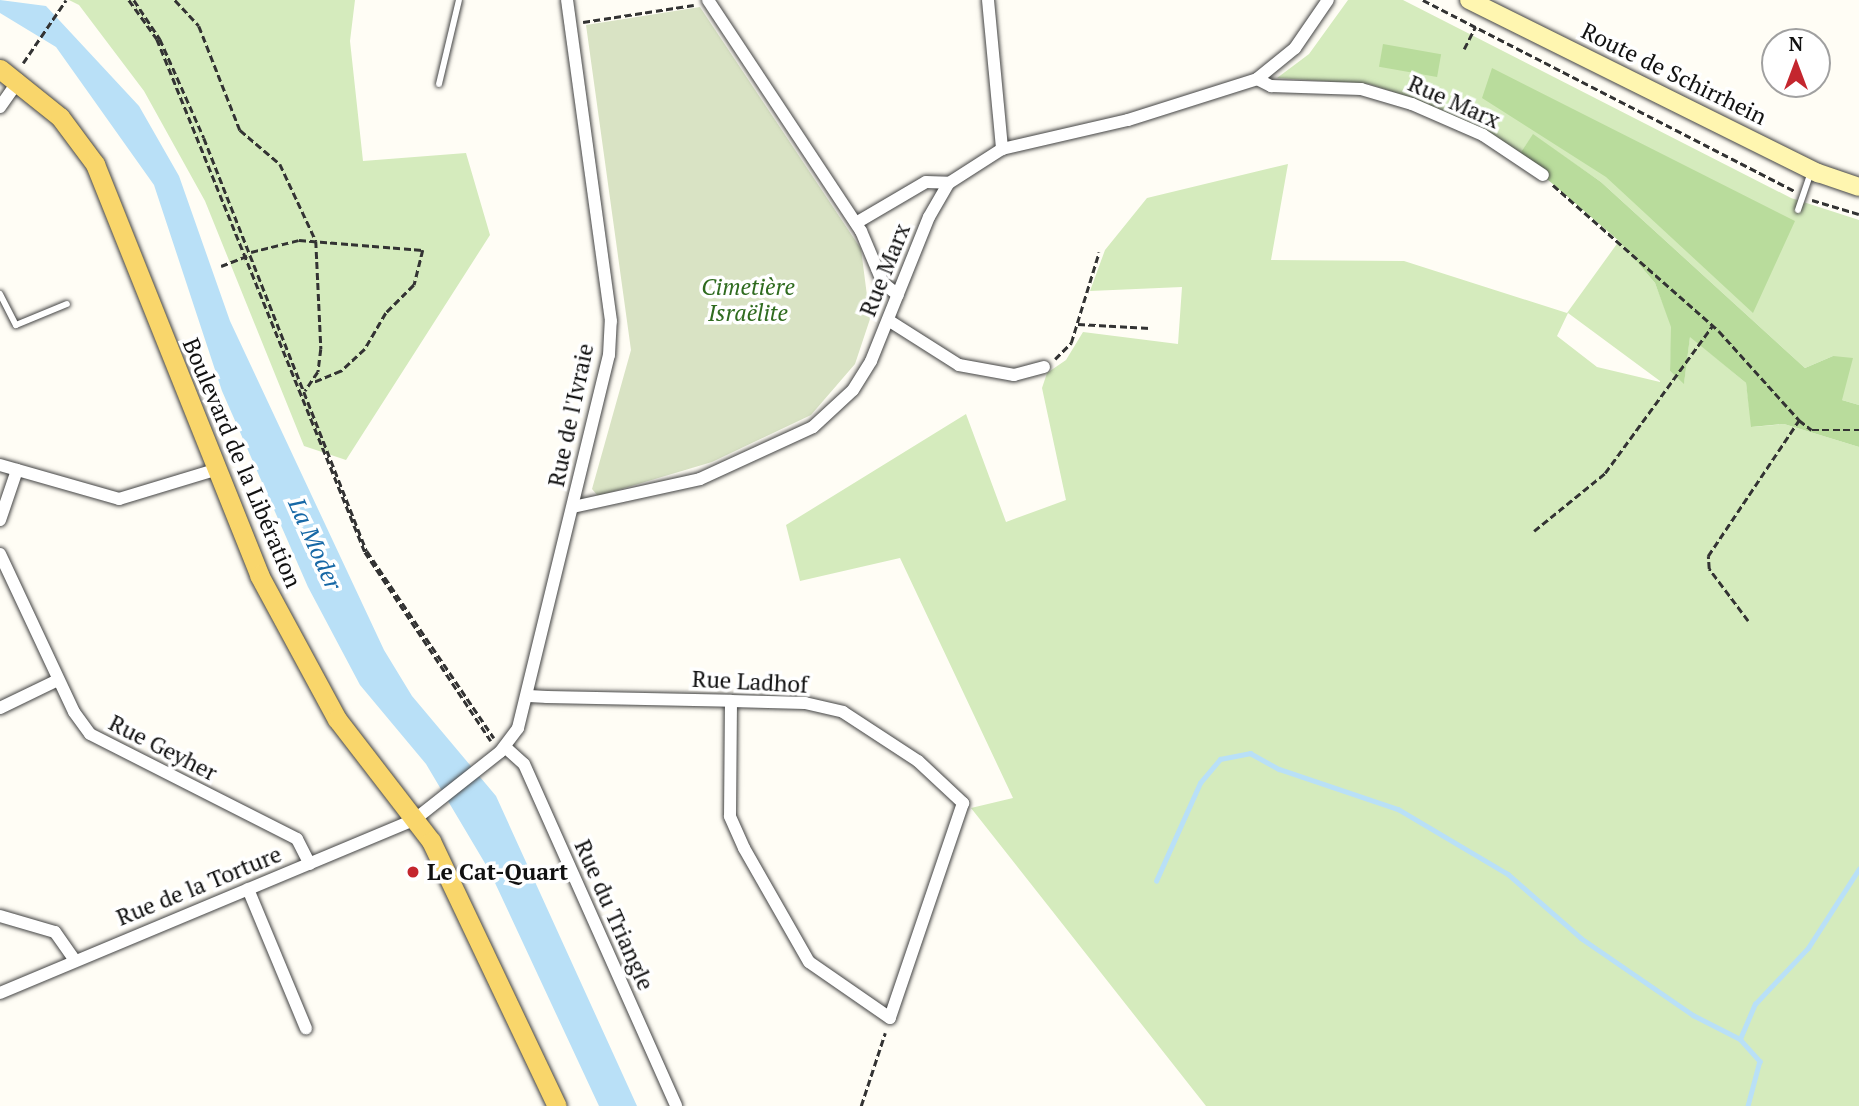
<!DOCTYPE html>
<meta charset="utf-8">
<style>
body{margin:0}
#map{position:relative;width:1859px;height:1106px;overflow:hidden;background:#fffdf5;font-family:"PT Serif",serif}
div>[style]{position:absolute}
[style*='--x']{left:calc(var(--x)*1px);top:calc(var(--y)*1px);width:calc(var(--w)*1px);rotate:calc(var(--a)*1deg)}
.green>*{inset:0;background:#d5ebbd}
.forest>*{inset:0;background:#b9dc9c;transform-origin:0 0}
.cemetery>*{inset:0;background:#d9e3c4}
.water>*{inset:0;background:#b9e0f7}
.stream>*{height:4.5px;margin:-2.25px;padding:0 2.25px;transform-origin:2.25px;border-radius:2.25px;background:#b9e0f7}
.path>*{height:2.5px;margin-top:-1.25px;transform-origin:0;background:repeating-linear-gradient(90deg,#333 0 7px,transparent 0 10.5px)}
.roads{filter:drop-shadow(0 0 2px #444) drop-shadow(0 0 2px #444)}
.lane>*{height:6px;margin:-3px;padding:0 3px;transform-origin:3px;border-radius:3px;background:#fff}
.street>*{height:12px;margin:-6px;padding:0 6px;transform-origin:6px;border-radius:6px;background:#fff}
.secondary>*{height:18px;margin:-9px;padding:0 9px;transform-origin:9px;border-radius:9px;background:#fff6b0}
.primary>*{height:19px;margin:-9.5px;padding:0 9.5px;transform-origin:9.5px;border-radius:9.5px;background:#f9d66b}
.dots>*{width:19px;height:19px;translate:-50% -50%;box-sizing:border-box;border:4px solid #fff;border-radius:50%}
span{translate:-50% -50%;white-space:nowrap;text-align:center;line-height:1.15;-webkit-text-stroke:7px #fff;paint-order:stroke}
.street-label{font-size:23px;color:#111}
.park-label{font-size:23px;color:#2f6b1f;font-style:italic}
.poi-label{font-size:23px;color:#111;font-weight:700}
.left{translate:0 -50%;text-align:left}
.water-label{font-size:24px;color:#1768a6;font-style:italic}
.north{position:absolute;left:1761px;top:28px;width:70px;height:70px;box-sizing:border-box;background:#fff;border:2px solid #a0a0a0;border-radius:50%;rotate:0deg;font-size:19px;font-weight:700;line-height:28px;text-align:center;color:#111}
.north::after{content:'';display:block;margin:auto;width:24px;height:32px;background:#c4262e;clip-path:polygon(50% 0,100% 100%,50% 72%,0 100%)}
</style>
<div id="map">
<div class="green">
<div style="clip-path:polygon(69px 0,355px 0,350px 41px,363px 161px,466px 153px,490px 235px,346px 460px,304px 446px,205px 201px,144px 91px,79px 5px)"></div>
<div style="clip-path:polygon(1348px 0,1403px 0,1791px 198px,1859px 220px,1859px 405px,1842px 400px,1833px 356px,1805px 368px,1601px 182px,1533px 135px,1519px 155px,1412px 98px,1369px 84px,1277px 78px,1309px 54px)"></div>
<div style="clip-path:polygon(evenodd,1288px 164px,1271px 260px,1404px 261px,1567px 313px,1619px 241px,1655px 283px,1672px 327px,1670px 371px,1684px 383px,1690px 336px,1746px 383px,1752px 427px,1784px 424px,1859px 447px,1859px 1106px,1206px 1106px,971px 808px,1013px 798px,900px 558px,800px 581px,786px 525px,966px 414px,1006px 522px,1066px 500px,1042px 388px,1047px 373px,1066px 360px,1083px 332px,1178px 344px,1182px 287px,1090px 291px,1105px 250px,1147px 198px,1288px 164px,1568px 313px,1660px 381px,1660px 382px,1597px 367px,1557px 336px,1568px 313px)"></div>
</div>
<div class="forest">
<div style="left:1383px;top:44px;width:59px;height:23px;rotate:10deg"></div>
<div style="clip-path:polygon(1492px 68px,1795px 221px,1753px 313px,1606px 177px,1482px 98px)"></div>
<div style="clip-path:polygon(1533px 134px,1601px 182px,1805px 368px,1833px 356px,1853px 358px,1842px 400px,1859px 405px,1859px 447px,1784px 424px,1751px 427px,1746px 383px,1690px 337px,1684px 384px,1670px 371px,1671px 327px,1655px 283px,1619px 241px,1519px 155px)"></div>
</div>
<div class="cemetery">
<div style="clip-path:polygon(700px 7px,861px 249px,870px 319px,855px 364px,811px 415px,712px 462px,598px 496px,592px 489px,631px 350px,586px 25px)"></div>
</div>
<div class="water">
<div style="clip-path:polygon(0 0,46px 6px,139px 106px,179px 176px,230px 321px,384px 650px,412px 696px,496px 796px,637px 1106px,599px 1106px,489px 870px,426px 764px,360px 685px,308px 587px,222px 391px,154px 185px,56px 47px,0 13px)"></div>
</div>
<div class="stream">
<div style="--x:1156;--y:881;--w:107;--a:-65.8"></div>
<div style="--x:1200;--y:783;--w:31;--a:-50"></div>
<div style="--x:1220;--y:759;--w:31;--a:-11"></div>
<div style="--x:1250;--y:753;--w:33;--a:29"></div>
<div style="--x:1279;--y:769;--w:126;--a:18.6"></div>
<div style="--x:1398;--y:809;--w:128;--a:30.6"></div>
<div style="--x:1508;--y:874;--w:97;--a:41.2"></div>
<div style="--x:1581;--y:938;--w:136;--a:34.5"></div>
<div style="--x:1693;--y:1015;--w:53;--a:27.1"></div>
<div style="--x:1740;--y:1039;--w:30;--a:48"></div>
<div style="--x:1760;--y:1061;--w:47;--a:104.9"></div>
<div style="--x:1740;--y:1039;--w:38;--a:-67"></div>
<div style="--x:1755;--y:1004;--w:77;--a:-46.6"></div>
<div style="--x:1808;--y:948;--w:94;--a:-57.2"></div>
</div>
<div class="path">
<div style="--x:129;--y:0;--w:48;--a:54.3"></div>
<div style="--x:157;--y:39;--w:554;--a:67.93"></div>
<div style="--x:365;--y:552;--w:227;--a:56.3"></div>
<div style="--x:134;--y:0;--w:47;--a:56.3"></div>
<div style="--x:160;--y:39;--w:108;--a:66"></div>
<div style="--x:204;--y:138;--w:444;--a:68.5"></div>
<div style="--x:367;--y:551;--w:226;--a:55.8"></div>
<div style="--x:175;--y:0;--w:35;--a:47"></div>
<div style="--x:199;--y:26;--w:112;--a:68.5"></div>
<div style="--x:240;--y:130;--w:52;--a:40.4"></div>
<div style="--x:280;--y:164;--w:85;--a:64.9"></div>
<div style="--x:316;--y:241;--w:108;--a:87.3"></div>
<div style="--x:321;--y:349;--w:23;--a:97"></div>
<div style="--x:318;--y:372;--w:23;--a:124"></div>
<div style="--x:1423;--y:0;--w:417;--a:27.2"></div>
<div style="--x:583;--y:22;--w:112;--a:-8.7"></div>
<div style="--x:1464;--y:49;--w:25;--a:-63"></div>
<div style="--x:23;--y:63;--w:76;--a:-55.7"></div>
<div style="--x:1553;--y:185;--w:221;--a:41.3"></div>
<div style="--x:1719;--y:331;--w:120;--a:48"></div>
<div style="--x:1799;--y:420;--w:16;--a:38"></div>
<div style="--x:1812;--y:430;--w:47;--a:0"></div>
<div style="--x:1812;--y:200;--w:49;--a:16.6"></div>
<div style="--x:251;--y:252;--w:49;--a:-14"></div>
<div style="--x:299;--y:240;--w:124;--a:4.6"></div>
<div style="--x:423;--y:250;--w:36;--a:104"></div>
<div style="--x:414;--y:285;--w:40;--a:135"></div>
<div style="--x:386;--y:313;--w:42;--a:120.3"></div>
<div style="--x:365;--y:349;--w:33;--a:137"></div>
<div style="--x:341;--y:371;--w:30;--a:157"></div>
<div style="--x:221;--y:266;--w:28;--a:-21"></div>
<div style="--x:1078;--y:324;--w:72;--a:3.2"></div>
<div style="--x:1055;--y:359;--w:23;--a:-45"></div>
<div style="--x:1071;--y:343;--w:95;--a:-72.9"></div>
<div style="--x:1534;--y:531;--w:92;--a:-39.2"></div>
<div style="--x:1605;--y:473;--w:182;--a:-53.9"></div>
<div style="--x:1748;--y:621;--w:65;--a:-126.9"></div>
<div style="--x:1709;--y:569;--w:13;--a:-94"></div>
<div style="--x:1708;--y:556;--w:164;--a:-56.2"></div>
<div style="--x:861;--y:1106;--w:77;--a:-71.8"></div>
</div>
<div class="roads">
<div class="lane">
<div style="--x:439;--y:84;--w:86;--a:-76.6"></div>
<div style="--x:1798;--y:210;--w:40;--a:-71.1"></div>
<div style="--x:0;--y:294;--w:35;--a:63"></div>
<div style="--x:16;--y:325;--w:55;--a:-22.4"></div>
</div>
<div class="street">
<div style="--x:708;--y:0;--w:277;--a:56.5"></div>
<div style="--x:861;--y:231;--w:56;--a:67.1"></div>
<div style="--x:883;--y:283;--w:19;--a:39"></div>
<div style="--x:988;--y:0;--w:150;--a:84.6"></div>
<div style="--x:1257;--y:79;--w:16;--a:27"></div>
<div style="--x:1271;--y:86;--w:90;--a:1.9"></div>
<div style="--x:1361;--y:89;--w:53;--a:16.4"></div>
<div style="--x:1412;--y:104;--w:77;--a:23.6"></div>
<div style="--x:1483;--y:135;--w:72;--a:33.7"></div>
<div style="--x:0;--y:107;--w:33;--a:-55"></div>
<div style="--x:856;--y:223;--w:81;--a:-30.4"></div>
<div style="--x:926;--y:182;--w:23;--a:2"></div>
<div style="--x:888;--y:320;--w:84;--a:32.4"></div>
<div style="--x:959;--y:365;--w:56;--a:10.3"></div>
<div style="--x:1014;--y:375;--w:31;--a:-15"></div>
<div style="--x:0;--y:465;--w:124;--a:15.9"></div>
<div style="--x:119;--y:499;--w:100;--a:-16.8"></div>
<div style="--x:573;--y:507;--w:130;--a:-12.4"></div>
<div style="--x:700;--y:479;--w:124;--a:-24.7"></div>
<div style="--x:813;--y:427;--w:54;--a:-42.8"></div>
<div style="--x:853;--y:390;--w:34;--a:-58"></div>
<div style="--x:871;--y:361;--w:155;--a:-68.1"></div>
<div style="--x:929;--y:217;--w:39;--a:-60"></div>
<div style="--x:949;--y:183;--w:63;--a:-32.7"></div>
<div style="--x:1002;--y:149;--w:129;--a:-13"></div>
<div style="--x:1128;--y:120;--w:135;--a:-17.6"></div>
<div style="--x:1257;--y:79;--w:49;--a:-39.2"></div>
<div style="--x:1295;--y:48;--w:58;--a:-55.5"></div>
<div style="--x:0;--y:520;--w:53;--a:-71.2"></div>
<div style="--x:0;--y:554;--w:174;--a:64.9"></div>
<div style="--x:74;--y:712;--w:27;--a:54"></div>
<div style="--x:90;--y:734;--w:232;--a:26.9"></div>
<div style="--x:297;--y:839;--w:28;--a:63"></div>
<div style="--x:529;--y:696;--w:18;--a:3"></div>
<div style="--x:547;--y:697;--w:184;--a:1.2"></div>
<div style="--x:731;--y:701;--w:74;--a:1.5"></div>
<div style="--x:805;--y:703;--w:39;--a:13"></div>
<div style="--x:843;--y:712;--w:90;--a:33.2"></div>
<div style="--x:918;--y:761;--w:62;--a:43"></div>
<div style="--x:963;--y:803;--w:227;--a:108.8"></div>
<div style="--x:890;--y:1018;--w:98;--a:-145.3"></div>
<div style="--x:809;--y:962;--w:131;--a:-119.7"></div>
<div style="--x:744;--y:848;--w:35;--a:-114"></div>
<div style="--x:730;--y:816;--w:115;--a:-89.5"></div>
<div style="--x:0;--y:708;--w:64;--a:-25.8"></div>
<div style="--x:505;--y:747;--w:25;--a:42"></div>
<div style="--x:524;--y:764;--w:374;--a:66"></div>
<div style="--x:248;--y:889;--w:151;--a:67.4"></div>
<div style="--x:0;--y:916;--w:57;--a:16.2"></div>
<div style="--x:55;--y:932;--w:35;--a:55"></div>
<div style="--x:0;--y:993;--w:449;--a:-22.7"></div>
<div style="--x:414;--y:820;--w:110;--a:-38.3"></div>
<div style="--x:500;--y:752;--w:30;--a:-53"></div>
<div style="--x:518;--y:728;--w:384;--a:-76.3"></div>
<div style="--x:609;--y:355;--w:34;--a:-87"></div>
<div style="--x:611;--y:321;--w:324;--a:-97.8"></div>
</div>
<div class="secondary">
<div style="--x:1469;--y:0;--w:390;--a:26.4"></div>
<div style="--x:1818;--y:173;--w:43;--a:18.9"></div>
</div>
<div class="primary">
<div style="--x:0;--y:69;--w:77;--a:38.7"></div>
<div style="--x:60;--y:117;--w:59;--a:53.3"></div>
<div style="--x:95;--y:164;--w:443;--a:68.2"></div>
<div style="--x:259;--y:575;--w:164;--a:61.6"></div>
<div style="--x:337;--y:719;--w:154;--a:52.4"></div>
<div style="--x:431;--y:841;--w:293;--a:64.6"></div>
</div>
</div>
<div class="dots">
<div style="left:413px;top:872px;background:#c4262e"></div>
</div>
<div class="street-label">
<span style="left:1674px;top:74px;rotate:26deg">Route de Schirrhein</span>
<span style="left:1454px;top:102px;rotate:24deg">Rue Marx</span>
<span style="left:885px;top:270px;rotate:-68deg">Rue Marx</span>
<span style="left:571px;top:415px;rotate:-78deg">Rue de l'Ivraie</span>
<span style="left:242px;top:463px;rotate:67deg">Boulevard de la Libération</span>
<span style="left:750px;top:682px;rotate:3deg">Rue Ladhof</span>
<span style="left:163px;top:748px;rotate:27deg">Rue Geyher</span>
<span style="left:199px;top:886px;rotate:-22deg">Rue de la Torture</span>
<span style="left:614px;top:915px;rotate:66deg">Rue du Triangle</span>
</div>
<div class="park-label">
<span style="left:748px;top:300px">Cimetière<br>Israëlite</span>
</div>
<div class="poi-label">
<span class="left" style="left:427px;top:872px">Le Cat-Quart</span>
</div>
<div class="water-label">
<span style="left:315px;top:544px;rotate:66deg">La Moder</span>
</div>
<div class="north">N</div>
</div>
